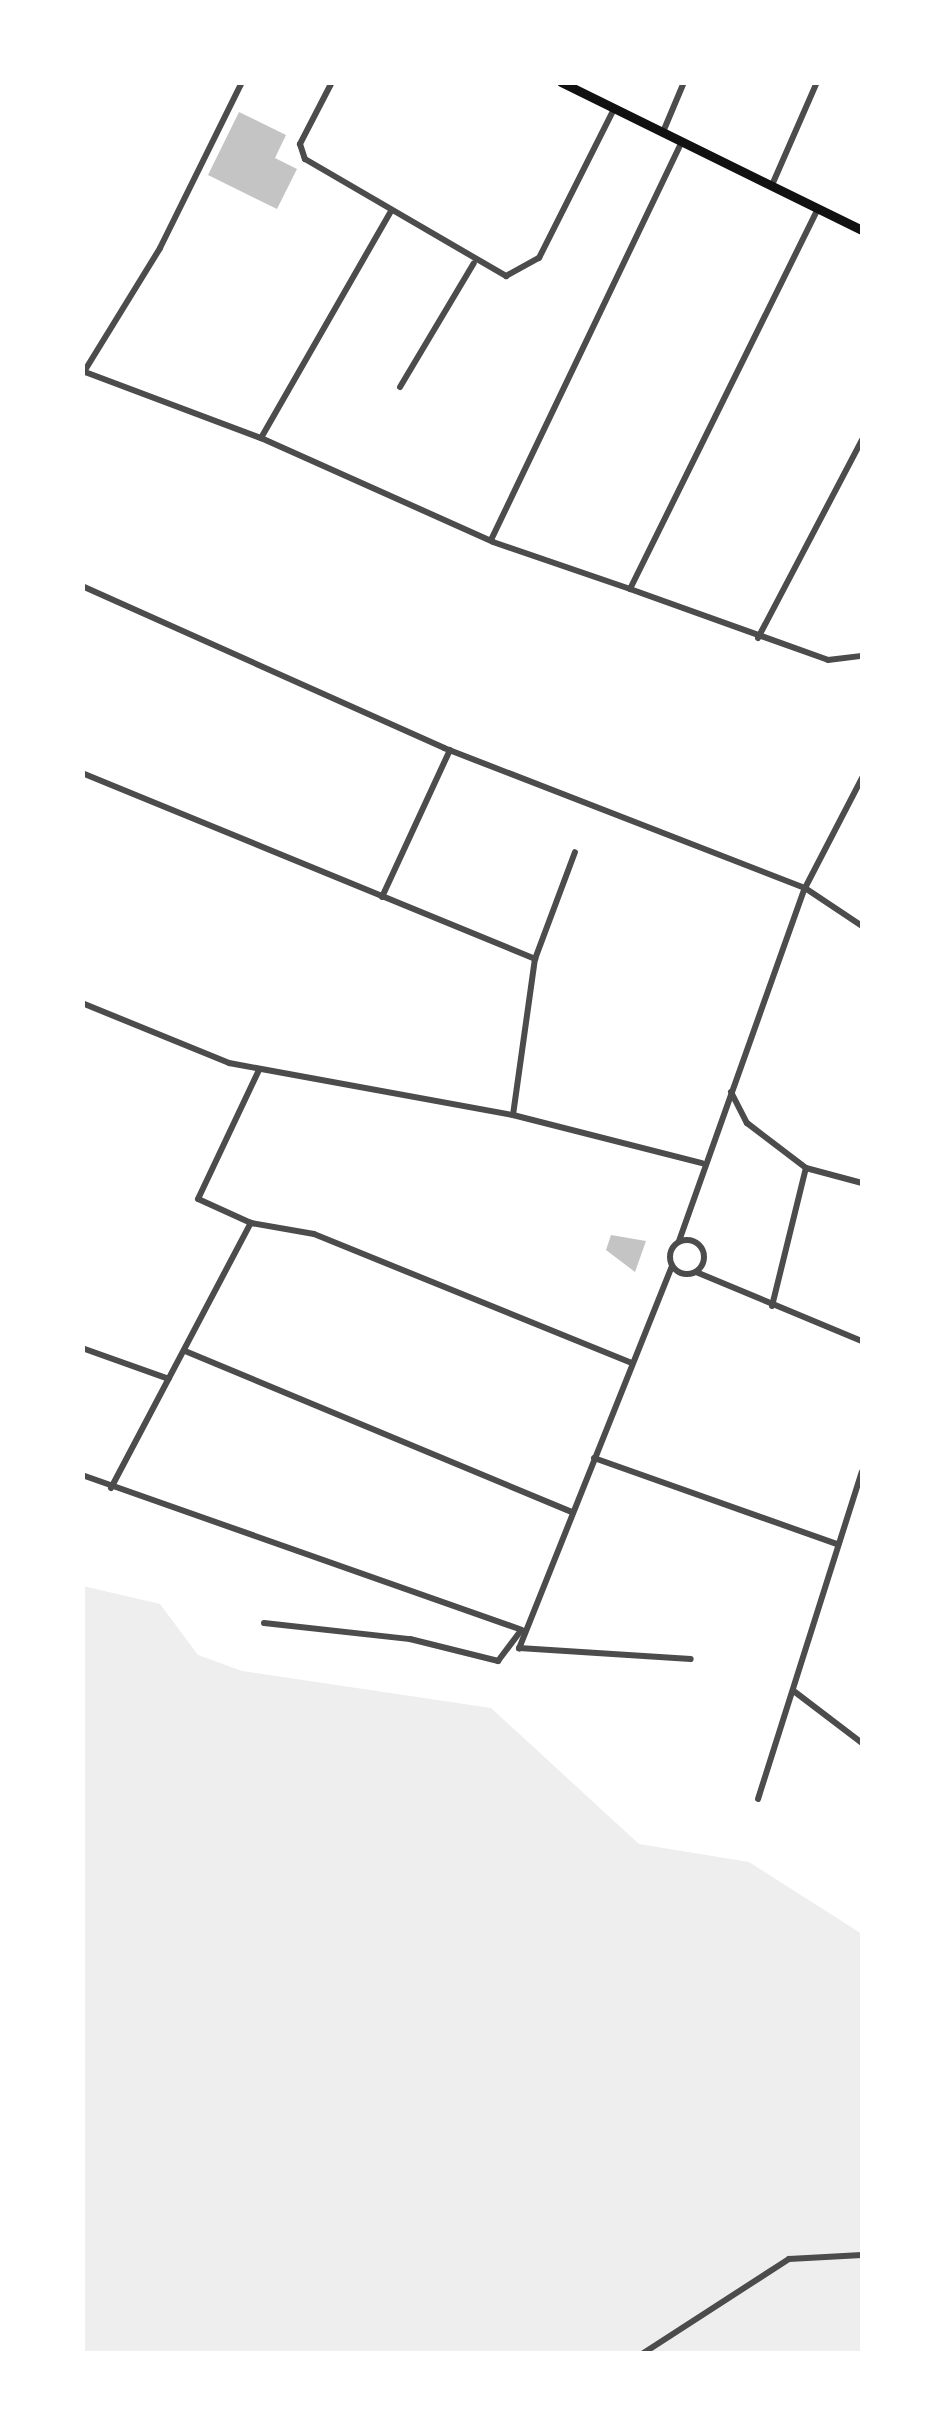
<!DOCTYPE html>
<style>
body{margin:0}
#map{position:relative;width:945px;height:2436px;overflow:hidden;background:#fff;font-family:Bitter,serif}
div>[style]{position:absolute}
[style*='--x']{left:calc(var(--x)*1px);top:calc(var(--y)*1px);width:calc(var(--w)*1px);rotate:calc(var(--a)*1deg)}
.green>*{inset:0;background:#eee}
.building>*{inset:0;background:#c4c4c4}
.minor>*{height:6px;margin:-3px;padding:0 3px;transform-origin:3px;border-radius:3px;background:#4c4c4c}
.minor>.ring{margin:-3px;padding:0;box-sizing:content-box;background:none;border:6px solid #4c4c4c;border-radius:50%}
.primary>*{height:9px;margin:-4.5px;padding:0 4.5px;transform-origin:4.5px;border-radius:4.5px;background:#111}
span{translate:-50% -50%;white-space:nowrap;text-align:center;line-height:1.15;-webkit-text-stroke:8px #fff;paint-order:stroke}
.frame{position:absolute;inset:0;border:85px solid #fff;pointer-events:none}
</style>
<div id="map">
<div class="green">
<div style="clip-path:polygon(83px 1586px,160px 1604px,198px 1655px,242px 1671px,491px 1708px,639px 1844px,749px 1862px,862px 1934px,862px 2353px,83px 2354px)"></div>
</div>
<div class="building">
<div style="clip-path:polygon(239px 112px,286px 135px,275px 158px,297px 169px,277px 209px,208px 175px)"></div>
<div style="clip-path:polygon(611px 1235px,646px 1241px,635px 1272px,606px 1250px)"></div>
</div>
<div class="minor">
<div style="--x:332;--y:82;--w:70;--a:117.3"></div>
<div style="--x:300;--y:144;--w:16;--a:72"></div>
<div style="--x:305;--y:159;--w:233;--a:30.2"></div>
<div style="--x:506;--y:276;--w:38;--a:-29"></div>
<div style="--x:539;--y:258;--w:167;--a:-63.3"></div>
<div style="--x:663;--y:132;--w:54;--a:-67.2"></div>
<div style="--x:772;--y:185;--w:112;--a:-66.4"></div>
<div style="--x:85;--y:372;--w:188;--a:20.6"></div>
<div style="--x:261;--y:438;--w:262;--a:-60.2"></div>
<div style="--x:82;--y:375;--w:149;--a:-58.4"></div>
<div style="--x:160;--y:248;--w:185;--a:-63.7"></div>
<div style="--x:400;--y:387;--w:144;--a:-59.2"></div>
<div style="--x:261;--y:438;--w:254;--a:24.1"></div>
<div style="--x:493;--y:542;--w:145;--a:18.9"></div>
<div style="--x:630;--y:589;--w:424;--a:-63.7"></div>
<div style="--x:491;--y:540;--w:441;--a:-64.4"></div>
<div style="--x:82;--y:586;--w:397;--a:24.1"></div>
<div style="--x:444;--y:748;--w:387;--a:21.2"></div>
<div style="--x:805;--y:888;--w:69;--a:33.7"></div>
<div style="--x:630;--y:589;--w:210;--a:19.7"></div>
<div style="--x:828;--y:660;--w:34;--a:-7"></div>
<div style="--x:758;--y:638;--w:224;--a:-62.3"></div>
<div style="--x:82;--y:773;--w:490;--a:22.3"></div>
<div style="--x:382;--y:897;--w:162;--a:-65.2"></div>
<div style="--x:82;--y:1003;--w:159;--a:22.2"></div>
<div style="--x:229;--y:1063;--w:289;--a:10.4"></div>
<div style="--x:513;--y:1115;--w:195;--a:14.3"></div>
<div style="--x:731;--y:1092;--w:35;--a:63"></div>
<div style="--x:747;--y:1123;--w:74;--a:37.3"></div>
<div style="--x:806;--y:1168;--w:58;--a:15"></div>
<div style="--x:513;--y:1115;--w:158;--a:-82"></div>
<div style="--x:535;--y:959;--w:114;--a:-69.5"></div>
<div style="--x:251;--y:1223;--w:64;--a:9.9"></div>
<div style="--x:314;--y:1234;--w:343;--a:22.1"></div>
<div class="ring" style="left:670px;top:1240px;width:28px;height:28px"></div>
<div style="--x:679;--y:1241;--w:375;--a:-70.4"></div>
<div style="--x:805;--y:888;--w:124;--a:-62.6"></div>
<div style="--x:672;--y:1266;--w:412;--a:111.8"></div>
<div style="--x:519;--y:1648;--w:172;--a:3.7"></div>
<div style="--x:696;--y:1272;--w:180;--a:22.6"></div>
<div style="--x:772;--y:1306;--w:142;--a:-76.2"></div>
<div style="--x:82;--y:1348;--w:92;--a:19.6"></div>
<div style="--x:185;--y:1351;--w:418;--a:22.6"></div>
<div style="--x:594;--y:1458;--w:258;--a:19.5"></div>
<div style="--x:82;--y:1475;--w:466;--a:19.4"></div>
<div style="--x:111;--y:1488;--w:300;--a:-62.2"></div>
<div style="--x:251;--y:1223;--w:58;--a:-155.6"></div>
<div style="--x:198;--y:1199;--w:143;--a:-64.7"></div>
<div style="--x:264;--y:1623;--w:147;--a:6.3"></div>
<div style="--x:410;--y:1639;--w:91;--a:14"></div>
<div style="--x:498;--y:1661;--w:38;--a:-53"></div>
<div style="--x:795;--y:1692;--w:84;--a:37.3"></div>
<div style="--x:758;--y:1799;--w:343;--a:-72.4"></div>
<div style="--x:642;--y:2354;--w:175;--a:-32.9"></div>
<div style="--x:789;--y:2259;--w:73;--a:-3.1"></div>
</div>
<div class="primary">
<div style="--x:561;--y:82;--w:335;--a:26.2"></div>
</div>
<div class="frame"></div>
</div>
